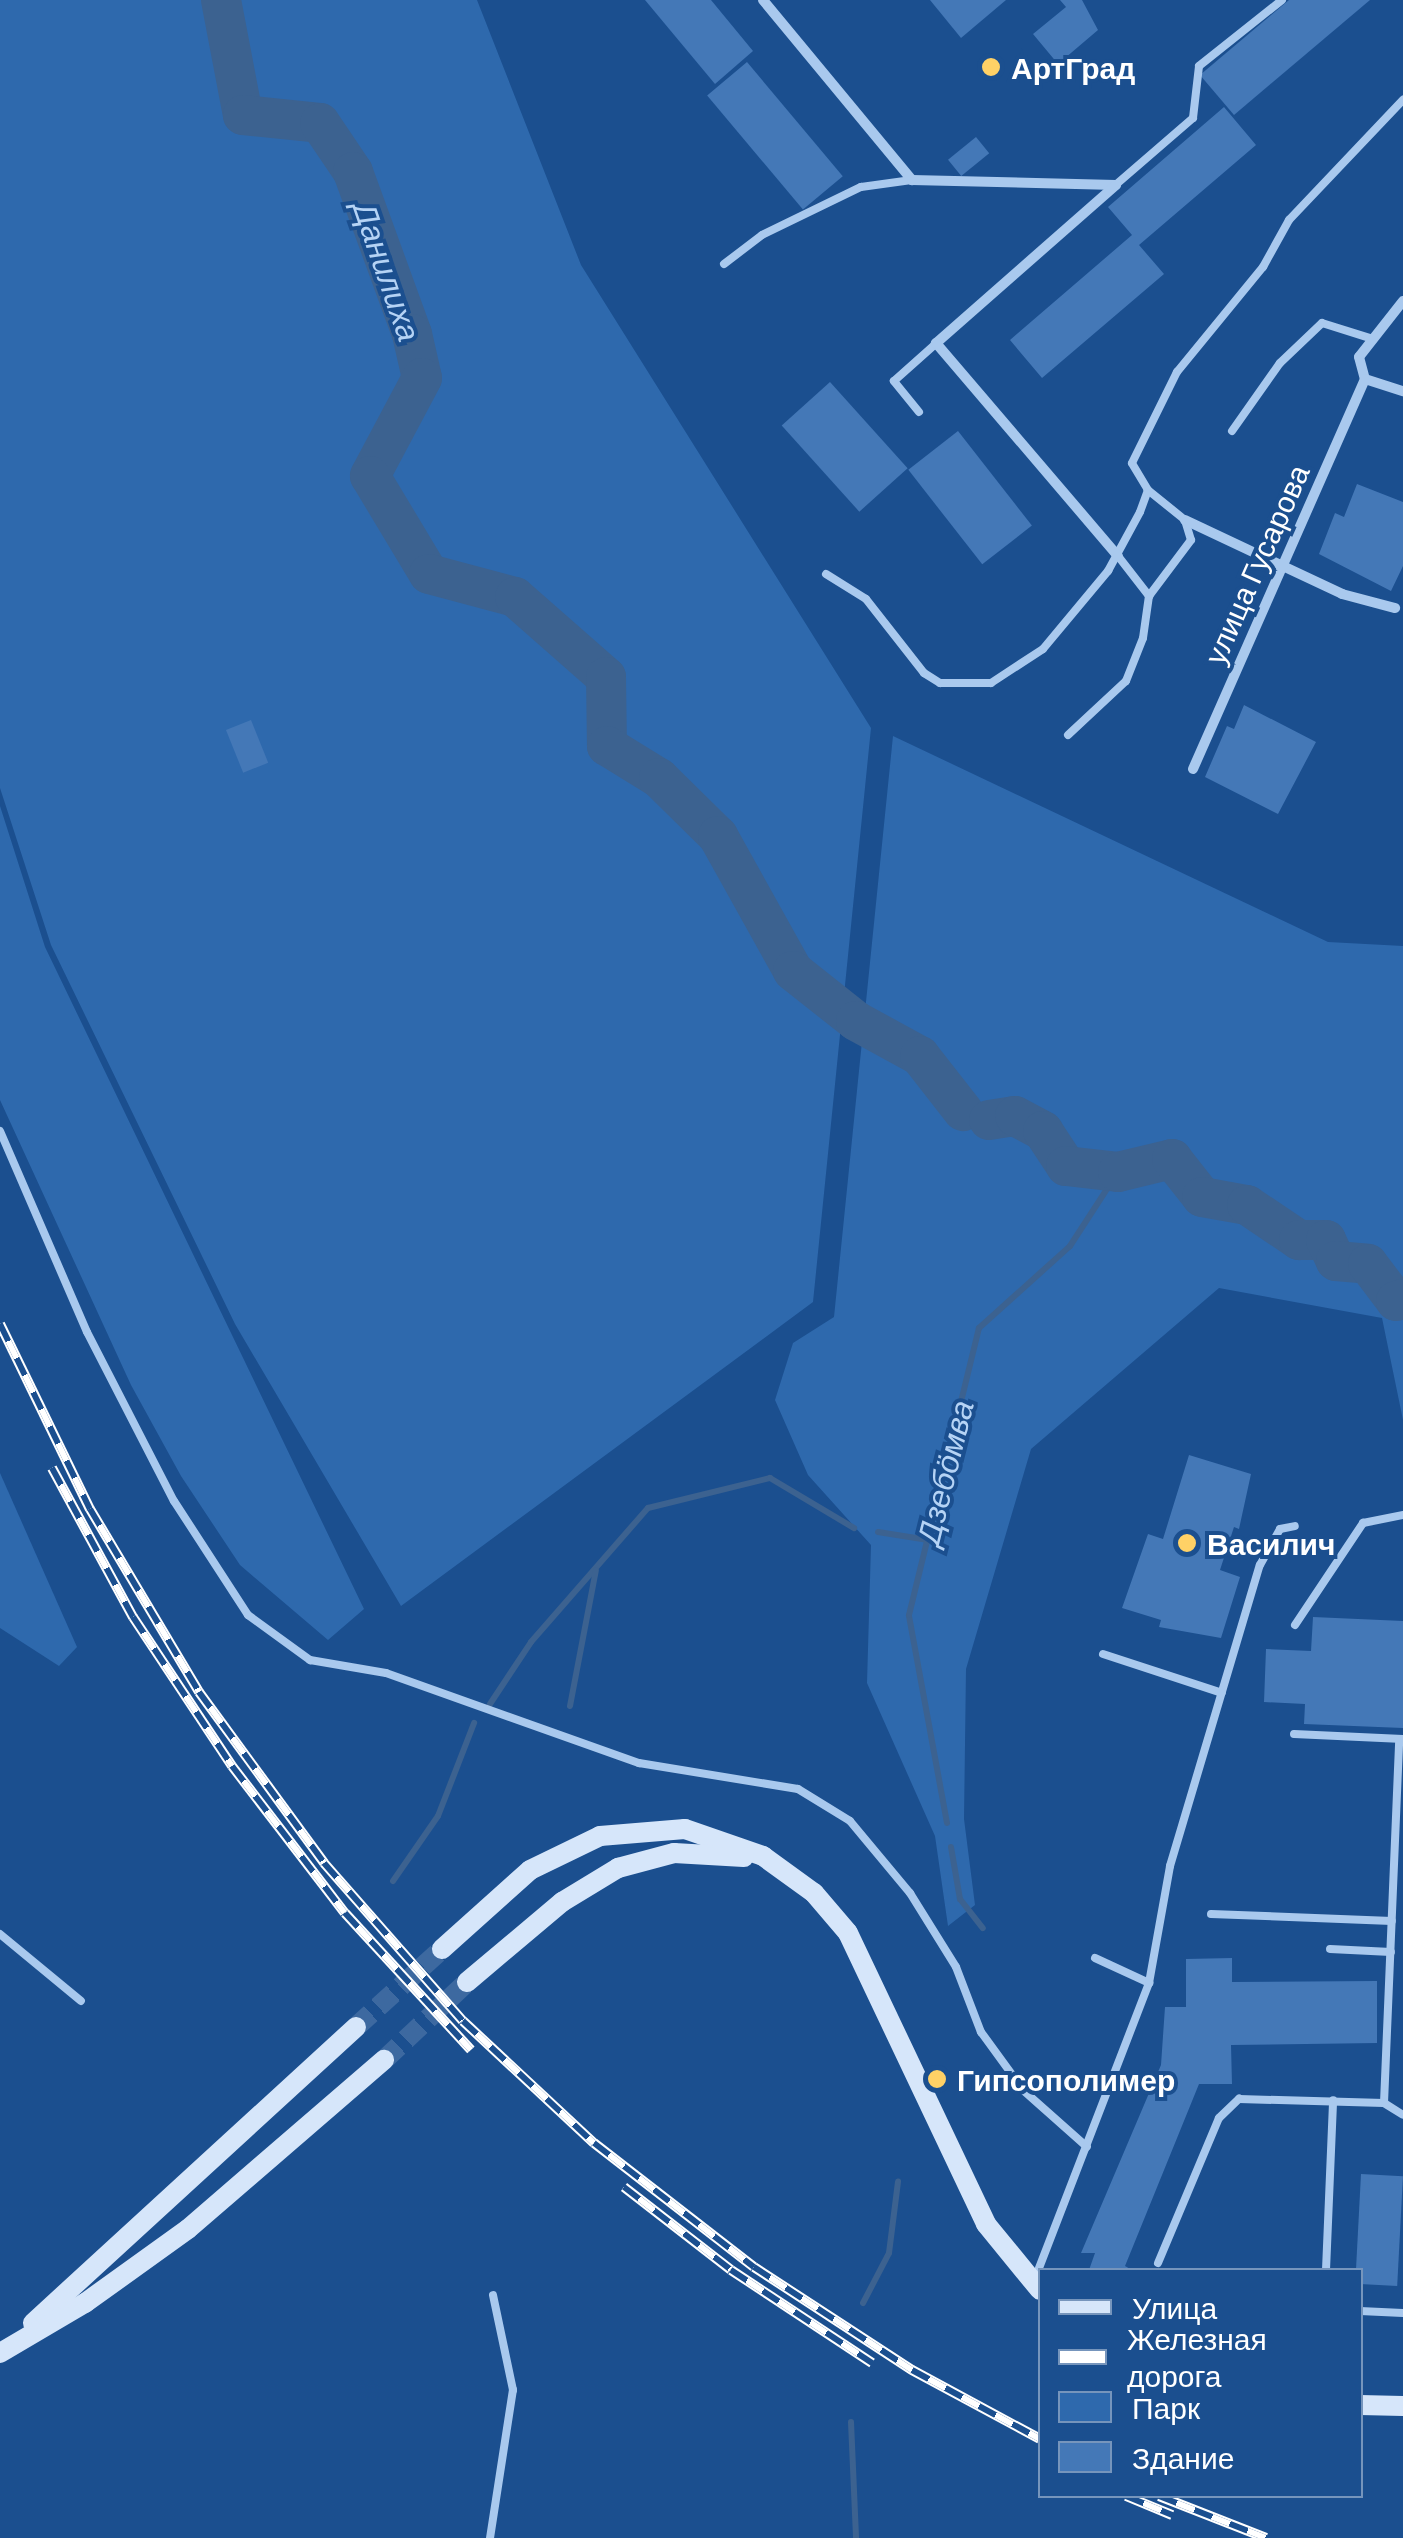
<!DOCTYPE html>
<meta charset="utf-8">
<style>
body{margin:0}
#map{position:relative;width:1403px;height:2538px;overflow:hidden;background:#1b4f8f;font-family:Barlow,sans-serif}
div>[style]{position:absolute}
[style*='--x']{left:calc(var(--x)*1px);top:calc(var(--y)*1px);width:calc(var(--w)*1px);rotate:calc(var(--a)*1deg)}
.green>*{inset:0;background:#2e69ad}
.stream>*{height:6px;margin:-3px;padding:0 3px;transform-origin:3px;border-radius:3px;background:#3c6290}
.river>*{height:40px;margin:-20px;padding:0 20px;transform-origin:20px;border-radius:20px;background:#3c6290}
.building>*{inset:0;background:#4478b7;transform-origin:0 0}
.secondary-tunnel>*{height:20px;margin-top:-10px;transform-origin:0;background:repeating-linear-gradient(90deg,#3d69a0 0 20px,transparent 0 30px)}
.lane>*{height:8px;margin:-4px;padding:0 4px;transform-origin:4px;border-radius:4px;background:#a9c9ee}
.street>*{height:10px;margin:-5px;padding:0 5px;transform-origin:5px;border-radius:5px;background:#a9c9ee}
.secondary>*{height:20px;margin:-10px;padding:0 10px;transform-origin:10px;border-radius:10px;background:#d6e6fa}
.rail>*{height:10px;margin-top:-5px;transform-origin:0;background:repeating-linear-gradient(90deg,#1b4f8f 0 19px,#fff 0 38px);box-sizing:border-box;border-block:2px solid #fff}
.dots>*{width:28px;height:28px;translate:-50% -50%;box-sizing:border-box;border:5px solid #1b4f8f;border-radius:50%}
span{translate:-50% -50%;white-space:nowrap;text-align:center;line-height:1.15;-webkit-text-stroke:8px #1b4f8f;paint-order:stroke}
.poi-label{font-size:30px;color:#fff;font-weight:700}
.left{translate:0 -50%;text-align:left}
.street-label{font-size:30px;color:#fff}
.water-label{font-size:32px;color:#b5d3f5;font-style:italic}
.legend{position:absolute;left:1038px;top:2268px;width:325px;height:230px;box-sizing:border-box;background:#1b4f8f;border:2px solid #7695bc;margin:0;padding:12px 18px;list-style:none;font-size:30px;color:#fff}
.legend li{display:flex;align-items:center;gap:20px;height:50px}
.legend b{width:50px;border:2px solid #7695bc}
</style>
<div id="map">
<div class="green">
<div style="clip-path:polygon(0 0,477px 0,581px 265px,871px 728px,813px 1302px,401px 1606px,235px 1324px,51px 945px,0 788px)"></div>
<div style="clip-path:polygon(893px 736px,1328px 942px,1403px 946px,1403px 1420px,1382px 1318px,1219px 1288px,1031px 1449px,966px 1669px,964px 1819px,975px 1905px,948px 1926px,935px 1836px,867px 1683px,871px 1545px,808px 1475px,775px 1400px,793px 1343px,834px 1317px)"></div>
<div style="clip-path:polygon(0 806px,45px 947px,364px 1609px,328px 1640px,240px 1565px,181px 1476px,131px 1385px,0 1100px)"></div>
<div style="clip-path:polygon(0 1473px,77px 1647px,59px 1666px,0 1628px)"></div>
</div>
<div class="stream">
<div style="--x:878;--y:1532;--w:51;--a:9.1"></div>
<div style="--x:490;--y:1704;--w:74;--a:-56.5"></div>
<div style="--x:531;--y:1642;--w:178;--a:-48.9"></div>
<div style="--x:648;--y:1508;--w:126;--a:-13.8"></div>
<div style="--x:770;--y:1478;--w:98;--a:30.8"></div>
<div style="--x:570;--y:1706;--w:138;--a:-79.2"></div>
<div style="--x:947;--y:1823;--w:211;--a:-100.4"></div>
<div style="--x:909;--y:1615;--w:295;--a:-76.3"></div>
<div style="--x:979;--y:1328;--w:122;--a:-42"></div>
<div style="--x:1070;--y:1246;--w:88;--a:-57"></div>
<div style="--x:951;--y:1847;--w:53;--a:80.2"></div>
<div style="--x:960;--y:1899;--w:37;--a:52"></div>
<div style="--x:393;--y:1881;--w:79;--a:-55.3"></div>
<div style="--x:438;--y:1816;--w:100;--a:-68.8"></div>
<div style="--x:863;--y:2303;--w:56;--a:-62.5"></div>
<div style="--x:889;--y:2253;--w:72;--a:-82.8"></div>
<div style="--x:851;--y:2422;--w:116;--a:87.5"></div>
</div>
<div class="river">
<div style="--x:221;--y:0;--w:117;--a:79.2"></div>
<div style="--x:243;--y:115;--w:77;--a:5.9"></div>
<div style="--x:320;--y:123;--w:59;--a:56"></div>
<div style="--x:353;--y:172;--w:172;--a:70"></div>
<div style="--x:412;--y:334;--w:45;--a:77.2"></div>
<div style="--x:422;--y:378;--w:111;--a:118"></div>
<div style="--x:370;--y:476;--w:114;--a:59"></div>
<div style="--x:429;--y:574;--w:89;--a:15"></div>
<div style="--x:515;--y:597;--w:121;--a:41.3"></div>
<div style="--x:606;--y:677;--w:69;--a:89.2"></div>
<div style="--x:607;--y:746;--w:61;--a:31.6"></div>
<div style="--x:659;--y:778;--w:83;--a:44.5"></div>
<div style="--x:718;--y:836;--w:154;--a:60.9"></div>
<div style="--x:793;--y:971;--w:80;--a:38.4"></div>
<div style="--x:856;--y:1021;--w:73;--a:28.7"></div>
<div style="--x:920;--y:1056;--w:70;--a:52"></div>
<div style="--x:989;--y:1120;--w:26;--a:-9"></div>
<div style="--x:1015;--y:1116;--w:32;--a:28"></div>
<div style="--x:1043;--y:1131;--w:42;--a:56.7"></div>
<div style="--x:1066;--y:1166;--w:52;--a:6.6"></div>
<div style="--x:1118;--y:1172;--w:56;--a:-13.5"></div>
<div style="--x:1172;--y:1159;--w:48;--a:51.7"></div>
<div style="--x:1202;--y:1197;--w:46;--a:10.1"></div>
<div style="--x:1247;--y:1205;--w:63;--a:33.9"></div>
<div style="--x:1299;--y:1240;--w:27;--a:0"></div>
<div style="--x:1326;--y:1240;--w:23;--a:65"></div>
<div style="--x:1336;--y:1261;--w:32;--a:5"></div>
<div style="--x:1368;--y:1264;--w:46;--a:52.9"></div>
<div style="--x:1396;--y:1301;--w:7;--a:-16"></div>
</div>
<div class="building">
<div style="clip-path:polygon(645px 0,711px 0,753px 51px,715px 84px)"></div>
<div style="clip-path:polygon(930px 0,1006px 0,961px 38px)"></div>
<div style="clip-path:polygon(1060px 0,1082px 0,1098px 30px,1058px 64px,1033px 34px,1066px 7px)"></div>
<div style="clip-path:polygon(1289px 0,1370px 0,1234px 115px,1200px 75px)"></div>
<div style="left:747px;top:62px;width:149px;height:52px;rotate:50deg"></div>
<div style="clip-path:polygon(1224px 107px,1256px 145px,1139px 245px,1164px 274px,1042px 378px,1010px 340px,1132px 235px,1108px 207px)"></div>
<div style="left:976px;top:137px;width:21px;height:36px;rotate:51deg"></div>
<div style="left:830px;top:382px;width:116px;height:65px;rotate:48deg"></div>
<div style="left:958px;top:431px;width:120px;height:63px;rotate:52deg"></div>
<div style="clip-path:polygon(1357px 484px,1403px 502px,1403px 566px,1391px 591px,1319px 554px,1335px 513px,1344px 517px)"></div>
<div style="clip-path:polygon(1244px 705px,1316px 742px,1278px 814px,1205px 777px,1227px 726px,1234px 729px)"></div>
<div style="left:251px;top:720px;width:46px;height:27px;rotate:68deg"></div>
<div style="clip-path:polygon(1189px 1455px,1251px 1474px,1239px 1529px,1234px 1527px,1220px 1570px,1240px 1577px,1221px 1638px,1159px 1627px,1161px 1620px,1122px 1608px,1148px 1534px,1163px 1539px)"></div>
<div style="clip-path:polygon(1313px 1617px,1403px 1621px,1403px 1728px,1304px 1724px,1305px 1704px,1264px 1702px,1266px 1649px,1311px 1651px)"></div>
<div style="clip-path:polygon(1232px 1958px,1232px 1982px,1377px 1981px,1377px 2043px,1231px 2045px,1232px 2084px,1199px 2084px,1125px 2266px,1132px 2270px,1089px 2270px,1095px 2253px,1081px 2253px,1161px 2065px,1165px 2007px,1186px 2007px,1186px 1959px)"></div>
<div style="left:1361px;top:2174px;width:42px;height:110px;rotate:3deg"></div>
</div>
<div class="secondary-tunnel">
<div style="--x:356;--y:2027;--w:116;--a:-42.2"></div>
<div style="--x:384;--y:2060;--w:114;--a:-43.2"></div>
</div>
<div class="lane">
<div style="--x:1112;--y:188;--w:107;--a:-40.8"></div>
<div style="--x:1193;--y:118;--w:52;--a:-83.4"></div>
<div style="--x:1199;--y:66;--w:106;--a:-38.5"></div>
<div style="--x:724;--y:264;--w:48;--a:-37.3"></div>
<div style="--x:762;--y:235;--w:110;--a:-25.9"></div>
<div style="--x:861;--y:187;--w:51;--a:-7.8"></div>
<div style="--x:919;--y:412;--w:40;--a:-129"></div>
<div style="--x:894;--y:381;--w:62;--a:-41.7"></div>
<div style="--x:1232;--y:431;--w:83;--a:-54.8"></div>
<div style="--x:1280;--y:363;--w:58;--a:-43.6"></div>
<div style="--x:1322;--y:323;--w:53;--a:17.4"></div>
<div style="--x:1118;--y:556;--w:51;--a:52.2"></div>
<div style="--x:826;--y:574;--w:47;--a:32"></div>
<div style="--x:866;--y:599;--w:94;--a:51.9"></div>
<div style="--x:924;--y:673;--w:19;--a:32"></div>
<div style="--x:940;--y:683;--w:51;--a:0"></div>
<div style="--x:991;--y:683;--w:62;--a:-33.2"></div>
<div style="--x:1043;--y:649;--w:102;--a:-50.2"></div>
<div style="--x:1108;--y:571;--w:67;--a:-61.5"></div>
<div style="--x:1140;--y:512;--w:23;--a:-70"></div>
<div style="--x:1148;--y:490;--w:31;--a:-121"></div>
<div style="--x:1132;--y:463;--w:102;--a:-63.7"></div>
<div style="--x:1177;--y:372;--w:136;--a:-50.7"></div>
<div style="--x:1263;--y:267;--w:54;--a:-61"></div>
<div style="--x:1289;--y:220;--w:166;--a:-46.5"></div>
<div style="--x:1068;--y:735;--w:79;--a:-43"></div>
<div style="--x:1126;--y:681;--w:46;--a:-68.4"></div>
<div style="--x:1143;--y:638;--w:42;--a:-81.9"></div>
<div style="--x:1149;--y:596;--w:70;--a:-53.1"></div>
<div style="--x:1191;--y:540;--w:21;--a:-107"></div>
<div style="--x:1185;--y:520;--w:48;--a:-141"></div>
<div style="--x:0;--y:1131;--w:219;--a:66.6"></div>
<div style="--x:87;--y:1332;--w:190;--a:62.8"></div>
<div style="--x:174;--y:1501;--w:136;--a:57"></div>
<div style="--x:248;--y:1615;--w:77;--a:36"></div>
<div style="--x:310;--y:1660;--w:77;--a:9.7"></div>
<div style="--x:386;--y:1673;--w:269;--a:19.6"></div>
<div style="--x:639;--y:1763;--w:161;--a:9.3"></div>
<div style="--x:798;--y:1789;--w:61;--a:31.6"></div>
<div style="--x:850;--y:1821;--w:94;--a:50.2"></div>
<div style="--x:910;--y:1893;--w:87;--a:58.1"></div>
<div style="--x:956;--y:1967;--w:70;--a:69"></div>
<div style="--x:981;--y:2032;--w:73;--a:53.9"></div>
<div style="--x:1024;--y:2091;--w:84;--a:41.6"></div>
<div style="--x:1295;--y:1625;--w:123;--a:-56.3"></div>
<div style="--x:1363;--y:1523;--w:41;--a:-11.3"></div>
<div style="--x:1103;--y:1654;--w:125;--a:18.1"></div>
<div style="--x:1294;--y:1734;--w:109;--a:2.6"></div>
<div style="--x:1211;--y:1914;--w:181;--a:2.2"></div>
<div style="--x:0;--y:1934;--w:105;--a:39.6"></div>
<div style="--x:1330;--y:1949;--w:61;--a:2.8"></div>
<div style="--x:1095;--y:1958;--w:60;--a:24.8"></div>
<div style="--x:1384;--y:2103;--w:364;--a:-87.6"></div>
<div style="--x:1158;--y:2263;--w:157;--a:-67.2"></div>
<div style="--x:1219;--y:2118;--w:28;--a:-44"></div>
<div style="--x:1239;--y:2099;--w:145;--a:1.6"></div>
<div style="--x:1384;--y:2103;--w:22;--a:32"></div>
<div style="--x:1326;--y:2270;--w:170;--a:-87.6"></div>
<div style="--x:1034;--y:2281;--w:319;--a:-68.9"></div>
<div style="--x:1149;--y:1983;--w:119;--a:-79.8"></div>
<div style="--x:1170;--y:1866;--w:314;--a:-73.4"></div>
<div style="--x:1260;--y:1565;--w:41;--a:-60.9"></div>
<div style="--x:1280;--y:1529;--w:15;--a:-11"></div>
<div style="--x:1360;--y:2311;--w:43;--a:2.7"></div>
<div style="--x:490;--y:2538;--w:150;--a:-81.2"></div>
<div style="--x:513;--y:2390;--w:97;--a:-101.9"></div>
</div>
<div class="street">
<div style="--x:763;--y:0;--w:234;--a:50.4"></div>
<div style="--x:912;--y:180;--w:204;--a:1.4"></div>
<div style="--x:1116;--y:185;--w:240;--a:138.7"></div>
<div style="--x:936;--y:343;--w:280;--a:49.5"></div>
<div style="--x:1403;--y:301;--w:71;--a:128.2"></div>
<div style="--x:1359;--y:357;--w:23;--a:75"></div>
<div style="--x:1365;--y:379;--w:40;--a:18"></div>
<div style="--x:1185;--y:520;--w:174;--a:25.2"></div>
<div style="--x:1342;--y:594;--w:55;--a:14.8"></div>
<div style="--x:1193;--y:769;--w:426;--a:-66.2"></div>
</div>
<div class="secondary">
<div style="--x:442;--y:1949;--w:118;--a:-41.9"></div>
<div style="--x:530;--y:1870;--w:78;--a:-25.9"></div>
<div style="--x:600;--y:1836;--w:85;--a:-4.7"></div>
<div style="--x:685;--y:1829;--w:83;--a:19.1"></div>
<div style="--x:763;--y:1856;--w:63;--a:36"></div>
<div style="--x:814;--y:1893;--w:52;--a:49.6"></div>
<div style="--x:848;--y:1933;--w:322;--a:64.6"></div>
<div style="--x:986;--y:2224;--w:85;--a:50.7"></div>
<div style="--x:467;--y:1982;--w:124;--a:-40.1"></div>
<div style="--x:562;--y:1902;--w:66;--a:-31.3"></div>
<div style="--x:618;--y:1868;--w:58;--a:-15"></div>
<div style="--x:674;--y:1853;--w:70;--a:3.3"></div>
<div style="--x:33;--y:2323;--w:438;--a:-42.5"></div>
<div style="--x:0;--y:2353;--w:99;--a:-30.5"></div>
<div style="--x:85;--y:2303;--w:127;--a:-35.7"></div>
<div style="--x:188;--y:2229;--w:259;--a:-40.8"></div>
<div style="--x:1360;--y:2405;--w:43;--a:1.3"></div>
</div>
<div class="rail">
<div style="--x:0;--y:1324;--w:206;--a:64.1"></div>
<div style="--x:90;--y:1509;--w:213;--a:59.2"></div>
<div style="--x:199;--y:1692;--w:212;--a:53.8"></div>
<div style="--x:324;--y:1863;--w:210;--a:48.7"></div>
<div style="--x:463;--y:2021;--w:179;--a:43"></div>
<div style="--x:594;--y:2143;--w:202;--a:37.8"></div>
<div style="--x:754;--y:2267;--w:189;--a:33.1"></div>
<div style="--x:912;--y:2370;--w:145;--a:28.3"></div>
<div style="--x:52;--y:1468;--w:170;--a:61.5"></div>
<div style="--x:133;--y:1617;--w:179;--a:56.4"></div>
<div style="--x:232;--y:1766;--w:185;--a:52.5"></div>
<div style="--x:345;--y:1913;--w:186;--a:47.4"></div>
<div style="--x:624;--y:2187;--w:135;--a:37.8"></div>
<div style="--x:731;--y:2270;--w:169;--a:33.4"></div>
<div style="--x:1126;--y:2496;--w:50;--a:22.4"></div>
<div style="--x:1159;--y:2496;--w:115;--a:21.4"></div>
</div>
<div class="dots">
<div style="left:991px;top:67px;background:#ffd166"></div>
<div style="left:1187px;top:1543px;background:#ffd166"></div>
<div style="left:937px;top:2079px;background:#ffd166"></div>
</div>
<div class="poi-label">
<span class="left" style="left:1011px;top:67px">АртГрад</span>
<span class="left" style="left:1207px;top:1543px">Василич</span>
<span class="left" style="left:957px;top:2079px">Гипсополимер</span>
</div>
<div class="street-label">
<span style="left:1256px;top:564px;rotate:-66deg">улица Гусарова</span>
</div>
<div class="water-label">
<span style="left:388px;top:271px;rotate:71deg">Данилиха</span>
<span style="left:944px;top:1472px;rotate:-76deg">Дзебӧмва</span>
</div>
<ul class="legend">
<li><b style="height:12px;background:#d6e6fa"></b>Улица</li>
<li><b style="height:12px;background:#fff"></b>Железная дорога</li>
<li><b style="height:28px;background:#2e69ad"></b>Парк</li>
<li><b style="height:28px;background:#4478b7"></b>Здание</li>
</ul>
</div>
